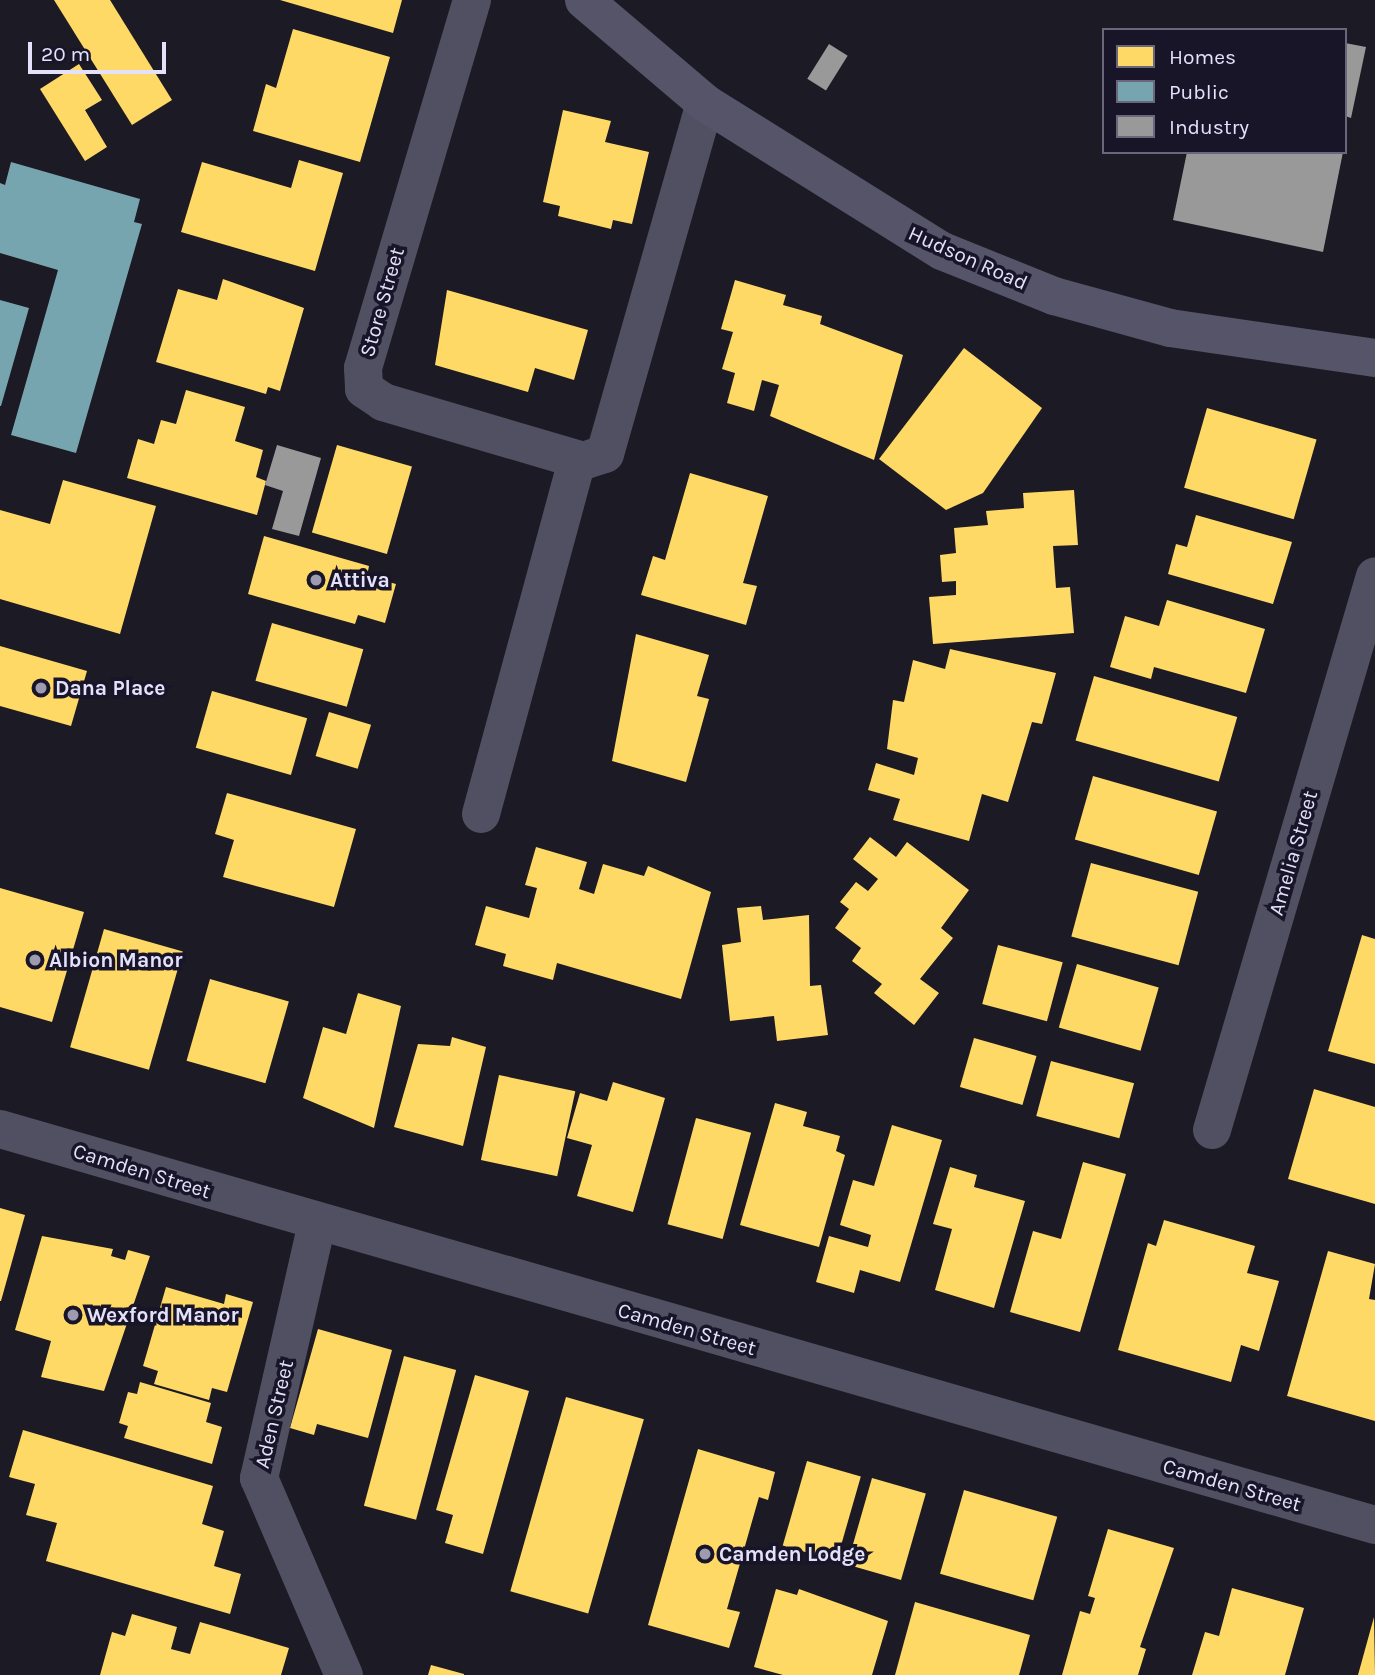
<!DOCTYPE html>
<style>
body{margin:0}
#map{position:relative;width:1375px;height:1675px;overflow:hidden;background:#1c1a24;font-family:Karla,sans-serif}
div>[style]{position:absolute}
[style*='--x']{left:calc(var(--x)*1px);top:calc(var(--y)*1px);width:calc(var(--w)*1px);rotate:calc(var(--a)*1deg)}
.homes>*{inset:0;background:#ffd966;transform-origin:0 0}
.public>*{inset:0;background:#76a5af}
.industry>*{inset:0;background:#999;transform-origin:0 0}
.street>*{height:38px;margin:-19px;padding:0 19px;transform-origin:19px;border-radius:19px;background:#515063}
.secondary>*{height:38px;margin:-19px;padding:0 19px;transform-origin:19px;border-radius:19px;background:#555469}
.dots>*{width:19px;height:19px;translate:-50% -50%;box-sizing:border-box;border:4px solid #181529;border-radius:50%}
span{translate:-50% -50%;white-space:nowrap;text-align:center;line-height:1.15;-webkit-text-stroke:7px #181529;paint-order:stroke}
.street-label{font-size:21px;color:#e4e1fb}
.poi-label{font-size:21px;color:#e4e1fb;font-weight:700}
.left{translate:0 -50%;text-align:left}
.legend{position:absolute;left:1102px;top:28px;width:245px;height:126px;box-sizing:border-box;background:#181529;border:2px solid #6a677d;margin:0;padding:9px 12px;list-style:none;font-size:21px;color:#e4e1fb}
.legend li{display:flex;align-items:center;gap:14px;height:35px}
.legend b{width:35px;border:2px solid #6a677d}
.scale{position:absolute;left:28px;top:42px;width:138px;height:32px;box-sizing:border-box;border:4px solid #e4e1fb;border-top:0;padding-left:9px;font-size:21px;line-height:24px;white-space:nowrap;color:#e4e1fb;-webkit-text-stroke:5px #181529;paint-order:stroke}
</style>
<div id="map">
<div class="homes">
<div style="clip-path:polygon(54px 0,110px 0,172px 100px,132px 125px)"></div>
<div style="clip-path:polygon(280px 0,402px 0,393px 33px)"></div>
<div style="clip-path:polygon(293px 29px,390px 57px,360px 162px,253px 131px,266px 84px,276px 88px)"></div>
<div style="clip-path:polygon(79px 64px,102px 100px,85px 110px,107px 147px,85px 161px,40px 89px)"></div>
<div style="clip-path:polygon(563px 110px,611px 121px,605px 142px,649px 152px,632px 224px,613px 220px,611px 229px,558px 216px,560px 206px,543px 202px)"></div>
<div style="clip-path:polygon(299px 160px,343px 173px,315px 271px,181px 232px,202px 162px,291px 188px)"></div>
<div style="clip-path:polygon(223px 279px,304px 308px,280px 391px,268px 387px,266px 394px,156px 362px,178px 289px,217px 300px)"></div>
<div style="clip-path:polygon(735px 280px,786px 295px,783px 305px,822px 316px,820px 324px,903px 355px,874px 460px,770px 416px,779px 385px,762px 380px,754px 411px,727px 403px,735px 373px,722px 369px,733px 332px,721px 329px)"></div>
<div style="clip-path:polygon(447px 290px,588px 330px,574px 380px,535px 368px,528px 392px,435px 365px)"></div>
<div style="clip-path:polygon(964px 348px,1042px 408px,983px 493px,946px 510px,879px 459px)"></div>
<div style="clip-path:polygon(186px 390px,245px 407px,235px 441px,263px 450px,256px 477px,266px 481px,257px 515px,127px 478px,138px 439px,154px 444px,161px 420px,176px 424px)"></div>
<div style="left:1207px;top:408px;width:114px;height:83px;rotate:16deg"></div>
<div style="left:337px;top:445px;width:78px;height:91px;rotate:16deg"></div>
<div style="clip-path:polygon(690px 473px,768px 496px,743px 583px,757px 586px,746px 625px,641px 595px,653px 556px,665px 560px)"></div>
<div style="clip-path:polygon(63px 480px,156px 506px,120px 634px,0 599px,0 510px,50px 524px)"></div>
<div style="clip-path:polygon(1074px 490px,1078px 545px,1053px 546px,1056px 588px,1070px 587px,1074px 633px,933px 644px,929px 597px,956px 595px,956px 581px,942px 582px,940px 555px,956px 553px,954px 528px,988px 525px,986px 511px,1024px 508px,1023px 493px)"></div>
<div style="clip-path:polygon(1196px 515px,1292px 542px,1273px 604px,1168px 574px,1176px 544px,1187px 547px)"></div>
<div style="clip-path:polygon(264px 536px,369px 566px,367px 576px,396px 584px,385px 623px,358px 615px,355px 624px,248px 594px)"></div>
<div style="clip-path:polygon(1167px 600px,1265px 629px,1246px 693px,1154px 667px,1151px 679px,1110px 667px,1125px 616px,1159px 626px)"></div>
<div style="left:272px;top:623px;width:95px;height:60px;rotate:16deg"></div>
<div style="clip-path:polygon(636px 634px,709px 655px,697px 696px,709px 699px,686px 782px,612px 761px)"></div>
<div style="clip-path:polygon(0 646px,87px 671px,71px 726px,0 706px)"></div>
<div style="clip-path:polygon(950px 649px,1056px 673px,1042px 724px,1032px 722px,1008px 802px,982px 794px,969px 841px,893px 820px,900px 799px,868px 790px,876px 763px,914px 775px,918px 758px,887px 749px,893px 700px,904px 702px,913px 660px,945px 669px)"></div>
<div style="left:1094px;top:676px;width:149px;height:67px;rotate:16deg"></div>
<div style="left:212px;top:691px;width:99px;height:59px;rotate:16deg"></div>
<div style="left:329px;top:712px;width:44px;height:46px;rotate:17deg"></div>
<div style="left:1093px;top:776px;width:129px;height:66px;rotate:16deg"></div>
<div style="clip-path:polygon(227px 793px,356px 829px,334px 907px,223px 877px,234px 840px,215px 834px)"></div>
<div style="clip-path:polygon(870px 837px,896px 857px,907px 842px,969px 890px,941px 928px,953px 938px,920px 979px,939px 993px,914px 1025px,874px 993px,882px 984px,852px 961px,861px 948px,835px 928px,849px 909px,840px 902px,856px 882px,868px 891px,878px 879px,853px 859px)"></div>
<div style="clip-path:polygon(536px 847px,587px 862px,579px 889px,594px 894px,603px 864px,644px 876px,648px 866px,711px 892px,681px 999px,557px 963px,553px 980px,503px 966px,506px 954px,475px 945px,486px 906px,529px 918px,537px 888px,525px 885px)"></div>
<div style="left:1091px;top:863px;width:111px;height:76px;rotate:15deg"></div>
<div style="clip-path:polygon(0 888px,84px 912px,52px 1022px,0 1007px)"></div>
<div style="clip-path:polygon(761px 906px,763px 920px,809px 915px,810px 986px,821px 985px,828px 1035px,777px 1041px,774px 1016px,730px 1021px,722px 945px,741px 942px,737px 908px)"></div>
<div style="left:104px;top:929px;width:82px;height:123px;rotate:16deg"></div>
<div style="clip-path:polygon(1362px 935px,1375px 939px,1375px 1064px,1328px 1051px)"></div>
<div style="left:998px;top:945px;width:67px;height:61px;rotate:15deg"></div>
<div style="left:1077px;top:964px;width:85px;height:66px;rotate:16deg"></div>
<div style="left:210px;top:979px;width:82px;height:85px;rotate:16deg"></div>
<div style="clip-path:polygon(358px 993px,401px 1006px,374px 1128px,303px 1098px,323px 1027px,346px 1034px)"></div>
<div style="clip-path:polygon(452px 1037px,486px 1047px,463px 1146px,394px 1127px,418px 1044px,450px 1046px)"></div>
<div style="left:974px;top:1038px;width:65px;height:51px;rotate:16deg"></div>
<div style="left:1051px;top:1061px;width:86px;height:57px;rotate:15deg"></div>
<div style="left:499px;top:1075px;width:78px;height:87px;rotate:12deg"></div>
<div style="clip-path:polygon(613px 1082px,665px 1098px,633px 1212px,577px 1196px,592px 1145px,567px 1138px,580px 1093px,607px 1101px)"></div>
<div style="clip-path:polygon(1314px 1089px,1375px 1107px,1375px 1204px,1288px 1179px)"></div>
<div style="clip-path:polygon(775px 1103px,807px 1112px,803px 1126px,840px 1136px,836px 1151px,845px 1155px,819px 1247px,740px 1225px)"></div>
<div style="left:696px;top:1118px;width:57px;height:110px;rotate:15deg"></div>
<div style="clip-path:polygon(892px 1125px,942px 1140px,900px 1282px,860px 1270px,854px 1293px,816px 1282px,829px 1236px,868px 1247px,871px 1235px,840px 1225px,853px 1180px,874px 1186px)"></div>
<div style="clip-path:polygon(1083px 1162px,1126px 1174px,1080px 1332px,1010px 1312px,1033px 1231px,1061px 1239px)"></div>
<div style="clip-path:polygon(950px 1167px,977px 1175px,974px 1187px,1025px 1201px,994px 1308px,935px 1290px,952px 1229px,933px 1224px)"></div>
<div style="clip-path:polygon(0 1208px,25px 1215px,1px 1301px,0 1301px)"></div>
<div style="clip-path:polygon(1164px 1220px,1255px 1246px,1247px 1273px,1279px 1281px,1259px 1351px,1241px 1345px,1231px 1382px,1118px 1350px,1148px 1243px,1156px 1246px)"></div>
<div style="clip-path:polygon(42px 1236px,113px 1249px,111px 1256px,125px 1260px,128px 1250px,150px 1256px,104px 1391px,41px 1377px,51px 1341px,15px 1330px)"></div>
<div style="clip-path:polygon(1328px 1251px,1375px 1264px,1369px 1299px,1375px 1300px,1375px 1421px,1287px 1396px)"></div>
<div style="clip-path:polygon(166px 1287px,224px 1304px,226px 1294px,253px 1302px,227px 1392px,212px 1388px,209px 1400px,154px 1384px,158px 1371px,143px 1366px)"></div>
<div style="clip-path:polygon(318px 1329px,392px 1350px,368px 1438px,317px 1424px,314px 1435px,290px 1428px)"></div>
<div style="left:404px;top:1356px;width:54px;height:155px;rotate:15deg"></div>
<div style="clip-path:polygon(475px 1375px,529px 1391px,483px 1554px,445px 1543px,453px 1515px,436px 1510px)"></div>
<div style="clip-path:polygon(140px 1382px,211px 1403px,206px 1422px,222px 1427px,212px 1464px,124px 1438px,128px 1426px,119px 1423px,128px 1392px,137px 1394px)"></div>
<div style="left:566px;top:1397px;width:81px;height:202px;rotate:16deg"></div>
<div style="clip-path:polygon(23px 1430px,213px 1486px,202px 1524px,224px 1531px,214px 1566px,241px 1574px,230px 1614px,46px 1561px,57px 1523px,26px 1515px,35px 1484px,9px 1477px)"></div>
<div style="clip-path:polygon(698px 1449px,775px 1472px,768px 1500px,759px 1497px,727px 1609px,740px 1612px,729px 1648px,648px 1625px)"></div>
<div style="left:807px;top:1461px;width:56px;height:88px;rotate:16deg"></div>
<div style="left:872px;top:1478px;width:56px;height:90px;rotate:16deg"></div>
<div style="left:964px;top:1490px;width:97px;height:87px;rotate:16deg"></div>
<div style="clip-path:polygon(1108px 1529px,1174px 1548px,1140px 1647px,1146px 1649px,1138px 1675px,1062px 1675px,1080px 1611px,1090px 1614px,1095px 1598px,1088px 1596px)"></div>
<div style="clip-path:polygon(1232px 1588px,1304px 1608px,1285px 1675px,1192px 1675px,1205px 1632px,1219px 1636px)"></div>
<div style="clip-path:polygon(776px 1589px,797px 1595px,799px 1589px,888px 1621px,872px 1675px,783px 1675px,754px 1667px)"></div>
<div style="clip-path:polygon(915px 1602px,1030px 1635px,1019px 1675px,895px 1675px)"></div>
<div style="clip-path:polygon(132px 1614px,177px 1627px,171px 1649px,190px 1654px,200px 1622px,289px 1648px,281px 1675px,100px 1675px,112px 1632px,125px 1636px)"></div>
<div style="clip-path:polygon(1374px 1617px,1375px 1675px,1358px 1675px)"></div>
<div style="clip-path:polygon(431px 1665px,464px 1674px,464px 1675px,428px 1675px)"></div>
</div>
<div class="public">
<div style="clip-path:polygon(11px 162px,140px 199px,134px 222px,142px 224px,76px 453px,11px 435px,58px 270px,0 253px,0 183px,5px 185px)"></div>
<div style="clip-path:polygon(0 300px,29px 308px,1px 406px,0 406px)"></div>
</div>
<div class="industry">
<div style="clip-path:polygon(1345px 43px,1366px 47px,1351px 118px,1345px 116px)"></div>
<div style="left:829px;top:44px;width:22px;height:41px;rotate:32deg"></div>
<div style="clip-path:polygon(1187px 152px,1343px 152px,1323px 252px,1173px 220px)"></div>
<div style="clip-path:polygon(277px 445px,321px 458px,299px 536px,272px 529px,283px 491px,265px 485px)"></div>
</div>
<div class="street">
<div style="--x:472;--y:0;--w:384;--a:106.5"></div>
<div style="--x:363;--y:368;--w:21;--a:87"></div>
<div style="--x:364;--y:389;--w:23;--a:34"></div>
<div style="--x:383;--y:402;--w:209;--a:16.4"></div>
<div style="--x:583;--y:461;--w:23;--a:-18"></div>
<div style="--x:605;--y:454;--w:365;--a:-74.1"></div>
<div style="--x:481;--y:814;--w:367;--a:-74.8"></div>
<div style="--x:0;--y:1129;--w:1431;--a:16.07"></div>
<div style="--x:1212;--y:1130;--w:577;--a:-73.6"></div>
<div style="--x:317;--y:1223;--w:262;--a:102.8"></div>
<div style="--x:259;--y:1478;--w:215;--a:66.7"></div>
</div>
<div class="secondary">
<div style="--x:584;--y:0;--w:159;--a:40.4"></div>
<div style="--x:705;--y:103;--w:279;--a:32"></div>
<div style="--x:942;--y:251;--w:121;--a:21.9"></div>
<div style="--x:1054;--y:296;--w:120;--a:15.4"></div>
<div style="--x:1170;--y:328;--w:207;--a:8.3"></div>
</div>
<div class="dots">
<div style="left:316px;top:580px;background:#9e9bb0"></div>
<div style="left:41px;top:688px;background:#9e9bb0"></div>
<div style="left:35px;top:960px;background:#9e9bb0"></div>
<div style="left:73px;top:1315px;background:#9e9bb0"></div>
<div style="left:705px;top:1554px;background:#9e9bb0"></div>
</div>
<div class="street-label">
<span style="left:968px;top:258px;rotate:24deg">Hudson Road</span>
<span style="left:382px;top:302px;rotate:-74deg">Store Street</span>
<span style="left:1293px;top:853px;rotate:-74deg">Amelia Street</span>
<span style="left:142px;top:1171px;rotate:17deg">Camden Street</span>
<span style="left:687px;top:1329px;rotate:16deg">Camden Street</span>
<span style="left:274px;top:1414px;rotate:-77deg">Aden Street</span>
<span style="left:1232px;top:1485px;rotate:16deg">Camden Street</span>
</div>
<div class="poi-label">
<span class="left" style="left:330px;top:580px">Attiva</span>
<span class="left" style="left:55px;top:688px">Dana Place</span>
<span class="left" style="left:49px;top:960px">Albion Manor</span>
<span class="left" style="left:87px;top:1315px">Wexford Manor</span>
<span class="left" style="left:719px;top:1554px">Camden Lodge</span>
</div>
<ul class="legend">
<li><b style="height:19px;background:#ffd966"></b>Homes</li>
<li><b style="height:19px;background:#76a5af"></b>Public</li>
<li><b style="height:19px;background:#999"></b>Industry</li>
</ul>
<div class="scale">20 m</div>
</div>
